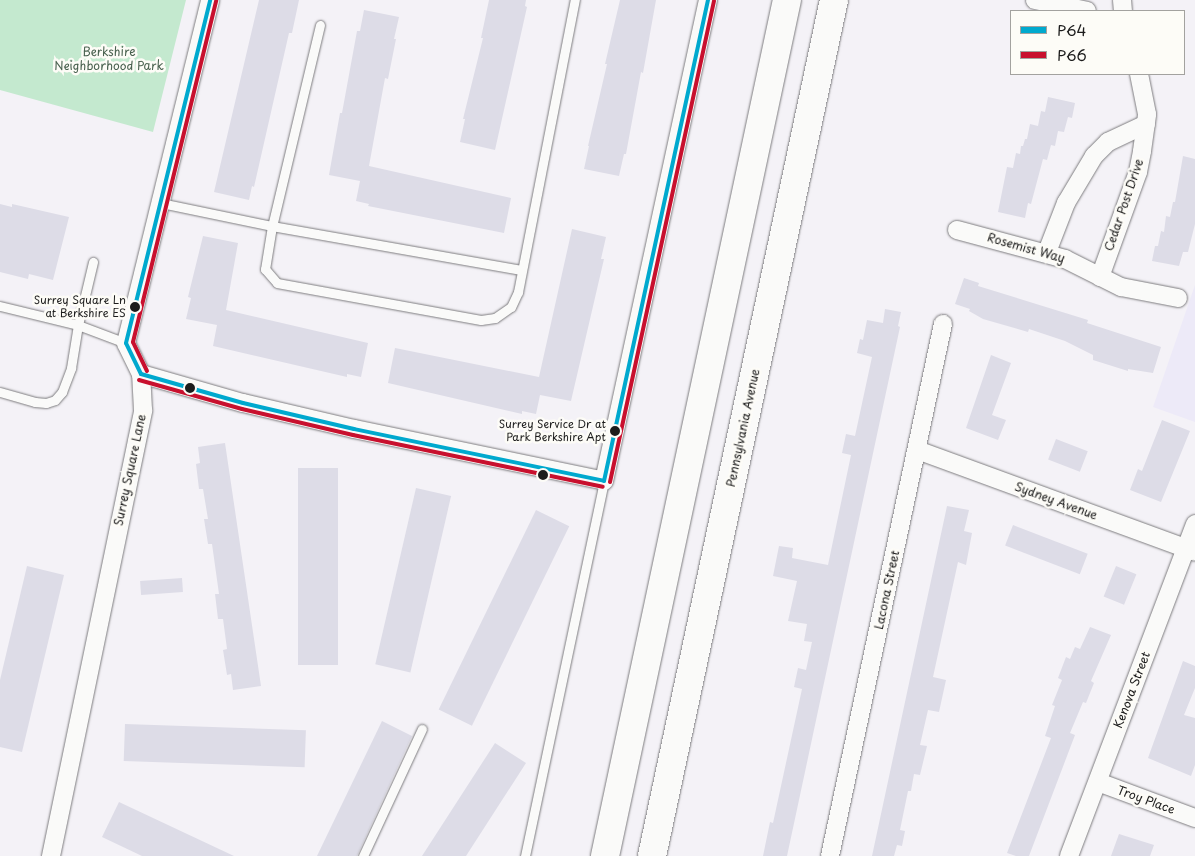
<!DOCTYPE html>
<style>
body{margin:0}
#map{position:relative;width:1195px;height:856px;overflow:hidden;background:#f4f2f7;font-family:"Playpen Sans",sans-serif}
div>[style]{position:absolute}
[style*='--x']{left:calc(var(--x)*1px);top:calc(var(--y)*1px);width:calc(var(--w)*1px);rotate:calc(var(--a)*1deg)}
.built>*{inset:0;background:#edeaf8}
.green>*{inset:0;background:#c4e9cf}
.building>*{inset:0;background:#dddce7;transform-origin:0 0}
.roads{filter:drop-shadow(0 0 1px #7d7c7f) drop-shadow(0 0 1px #7d7c7f)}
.lane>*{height:9px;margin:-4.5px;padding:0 4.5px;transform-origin:4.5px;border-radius:4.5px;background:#fafaf9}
.street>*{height:18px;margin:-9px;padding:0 9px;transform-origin:9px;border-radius:9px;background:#fafaf9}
.highway>*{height:28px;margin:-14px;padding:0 14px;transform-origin:14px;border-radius:14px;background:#fafaf9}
.bus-1>*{height:4px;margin:-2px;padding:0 2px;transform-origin:2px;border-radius:2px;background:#00a9ce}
.bus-2>*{height:4px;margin:-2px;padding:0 2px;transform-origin:2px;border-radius:2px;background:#c8102e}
.dots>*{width:14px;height:14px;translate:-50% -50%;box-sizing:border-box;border:2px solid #fdfcf7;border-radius:50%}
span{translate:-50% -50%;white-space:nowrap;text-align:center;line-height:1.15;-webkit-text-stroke:5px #fdfcf7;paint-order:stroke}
.bus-label{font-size:11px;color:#1c1c1c}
.right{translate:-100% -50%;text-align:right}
.park-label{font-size:12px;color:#49614f}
.street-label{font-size:12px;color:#1c1c1c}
.legend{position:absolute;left:1010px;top:10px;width:175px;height:65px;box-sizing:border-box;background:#fdfcf7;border:1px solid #a3a29f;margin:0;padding:6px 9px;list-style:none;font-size:15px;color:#1c1c1c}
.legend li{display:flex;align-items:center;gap:10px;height:25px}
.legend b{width:25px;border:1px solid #a3a29f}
</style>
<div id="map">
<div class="built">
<div style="clip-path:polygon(1195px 285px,1195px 422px,1153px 407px)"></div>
</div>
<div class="green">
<div style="clip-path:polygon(0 0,186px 0,153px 132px,0 90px)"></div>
</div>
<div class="building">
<div style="clip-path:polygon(259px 0,299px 0,292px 33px,289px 33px,254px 187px,252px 186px,249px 200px,214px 192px)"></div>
<div style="clip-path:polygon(489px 0,526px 0,525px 6px,527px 7px,495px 150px,460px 142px,465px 119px,463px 119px,483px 38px,481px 38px)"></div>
<div style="clip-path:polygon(620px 0,656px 0,643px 73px,641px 72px,626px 154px,624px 154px,619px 176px,584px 169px,589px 146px,588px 146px,607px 64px,605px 64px)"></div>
<div style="clip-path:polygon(364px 10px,399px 17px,394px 39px,396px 39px,388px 79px,385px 78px,369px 166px,511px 198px,504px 233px,368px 206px,369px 204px,356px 201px,360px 181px,329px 175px,340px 113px,342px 113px,357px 31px,360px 31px)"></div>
<div style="clip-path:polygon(1048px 97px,1075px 103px,1072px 118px,1068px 117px,1064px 132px,1058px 131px,1055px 146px,1051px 145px,1047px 160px,1043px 159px,1031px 204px,1028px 203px,1025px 218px,998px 212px,1007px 167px,1013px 168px,1016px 153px,1020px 154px,1021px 146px,1023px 146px,1025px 139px,1027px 139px,1030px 124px,1038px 126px,1041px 111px,1045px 112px)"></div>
<div style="clip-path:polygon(1183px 156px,1195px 159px,1195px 224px,1188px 252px,1183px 252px,1179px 266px,1152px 261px,1155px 246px,1158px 246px,1161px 231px,1164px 232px,1166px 216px,1170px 217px,1173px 202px,1175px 202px)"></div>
<div style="clip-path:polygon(0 204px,12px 207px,12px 204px,69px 217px,53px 280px,29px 274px,28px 279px,0 272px)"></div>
<div style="clip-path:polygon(572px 229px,606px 237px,601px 259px,604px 259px,571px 401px,540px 395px,536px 414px,522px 411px,522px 414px,388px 383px,395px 348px,539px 377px)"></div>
<div style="clip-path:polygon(203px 236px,238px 243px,226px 310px,368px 343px,361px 377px,347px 374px,347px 377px,213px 346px,217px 325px,186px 319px,191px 298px,188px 297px)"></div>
<div style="clip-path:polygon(964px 278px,979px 283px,978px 286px,1088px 320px,1087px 323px,1161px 347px,1153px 373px,1128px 369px,1128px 371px,1093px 360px,1093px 355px,1065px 341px,1029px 329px,1028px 332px,983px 319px,969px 311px,970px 309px,955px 304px)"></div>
<div style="clip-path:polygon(885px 309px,901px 312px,898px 326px,900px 327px,796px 814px,787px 856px,763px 856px,770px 822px,773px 823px,802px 689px,794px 687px,798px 668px,806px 670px,812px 642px,804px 641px,807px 624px,788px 621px,797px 581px,773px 576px,779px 546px,793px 548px,792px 558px,828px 565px,851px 455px,842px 453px,846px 434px,855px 436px,872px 357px,857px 353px,860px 339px,863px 340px,867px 320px,883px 323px)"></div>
<div style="clip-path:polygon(991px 355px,1011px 363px,992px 415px,1006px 420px,998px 440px,966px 428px)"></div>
<div style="clip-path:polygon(1162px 420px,1190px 431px,1161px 502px,1130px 490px,1138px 469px,1142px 471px)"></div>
<div style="left:1056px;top:439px;width:34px;height:22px;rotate:21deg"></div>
<div style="clip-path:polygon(225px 443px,261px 686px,233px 690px,231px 674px,227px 675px,223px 650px,227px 649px,223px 619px,218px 619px,215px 594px,219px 594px,212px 544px,208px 544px,204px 519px,208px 519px,203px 489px,199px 489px,196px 464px,200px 463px,198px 447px)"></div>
<div style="left:298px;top:468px;width:40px;height:197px"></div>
<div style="left:416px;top:488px;width:36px;height:181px;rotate:13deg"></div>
<div style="clip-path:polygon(947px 506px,969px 510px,964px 531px,972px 533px,966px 565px,958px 562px,933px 677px,946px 680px,939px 712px,928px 710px,920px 745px,927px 746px,920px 775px,914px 774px,911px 791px,908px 791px,900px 830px,905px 831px,902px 846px,897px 845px,894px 856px,872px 856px)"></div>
<div style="left:536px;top:510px;width:37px;height:222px;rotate:26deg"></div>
<div style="left:1013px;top:525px;width:80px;height:22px;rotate:21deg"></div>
<div style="clip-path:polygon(27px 566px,64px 575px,22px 752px,0 747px,0 680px)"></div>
<div style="left:1116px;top:566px;width:22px;height:33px;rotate:22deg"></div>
<div style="left:182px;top:578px;width:14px;height:42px;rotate:86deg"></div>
<div style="clip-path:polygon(1090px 627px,1111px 635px,1091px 681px,1094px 683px,1086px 703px,1083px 702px,1070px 733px,1075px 735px,1029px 856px,1016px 856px,1007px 853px,1051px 738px,1045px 736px,1055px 706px,1052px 705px,1062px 680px,1058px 678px,1066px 657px,1070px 659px,1075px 647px,1080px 649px)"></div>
<div style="clip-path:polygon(1183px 661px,1195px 666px,1195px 688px,1184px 715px,1195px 718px,1195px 765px,1191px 776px,1148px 758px)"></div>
<div style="clip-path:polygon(382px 721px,412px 736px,357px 856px,317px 856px)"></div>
<div style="left:125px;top:724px;width:181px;height:37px;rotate:2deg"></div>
<div style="clip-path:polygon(495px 743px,526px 763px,466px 856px,422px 856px)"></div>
<div style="clip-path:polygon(119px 802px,234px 856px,142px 856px,102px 837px)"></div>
<div style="clip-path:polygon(1119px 834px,1154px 845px,1150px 856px,1111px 856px)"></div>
</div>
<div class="roads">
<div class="lane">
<div style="--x:320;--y:25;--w:207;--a:103.4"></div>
<div style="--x:272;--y:226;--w:44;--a:99.2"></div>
<div style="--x:265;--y:269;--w:18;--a:49"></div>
<div style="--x:277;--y:283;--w:207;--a:10.3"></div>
<div style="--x:481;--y:320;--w:14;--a:-8"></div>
<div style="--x:495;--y:318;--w:19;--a:-35"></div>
<div style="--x:511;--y:307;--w:17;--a:-65"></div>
<div style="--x:518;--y:292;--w:298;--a:-79"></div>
<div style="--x:161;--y:203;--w:113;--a:11.7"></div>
<div style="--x:272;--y:226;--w:253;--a:10"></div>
<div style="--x:0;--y:306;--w:80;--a:13.7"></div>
<div style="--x:78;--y:325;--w:51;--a:20.6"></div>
<div style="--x:0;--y:392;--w:36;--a:16"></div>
<div style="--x:35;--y:402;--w:11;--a:5"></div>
<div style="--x:46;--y:403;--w:9;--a:-18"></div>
<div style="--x:55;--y:400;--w:11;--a:-49"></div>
<div style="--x:62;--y:392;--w:26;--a:-69"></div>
<div style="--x:71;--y:368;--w:44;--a:-80.8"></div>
<div style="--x:78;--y:325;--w:65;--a:-76.6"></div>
<div style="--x:363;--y:856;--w:140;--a:-65.1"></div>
<div style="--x:525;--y:856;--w:383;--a:-78.1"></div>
</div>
<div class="street">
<div style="--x:1035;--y:0;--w:53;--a:11.9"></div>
<div style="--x:1122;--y:0;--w:11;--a:85"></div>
<div style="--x:957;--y:230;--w:112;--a:15"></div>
<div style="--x:1065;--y:259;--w:63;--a:26.6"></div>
<div style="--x:1121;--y:287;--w:58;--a:10.9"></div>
<div style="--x:1047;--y:252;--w:53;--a:-68.8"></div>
<div style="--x:1066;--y:203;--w:55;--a:-59.2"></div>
<div style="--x:1094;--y:156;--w:20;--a:-45"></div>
<div style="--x:1108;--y:142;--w:42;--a:-25.3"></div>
<div style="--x:1100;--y:277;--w:112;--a:-70.1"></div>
<div style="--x:1138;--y:172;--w:21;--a:-79"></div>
<div style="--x:1142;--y:151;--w:37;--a:-82"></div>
<div style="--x:1147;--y:114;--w:41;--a:-101.3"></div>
<div style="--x:141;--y:374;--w:106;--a:15.9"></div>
<div style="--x:243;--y:403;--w:114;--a:13.2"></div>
<div style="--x:354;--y:429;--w:255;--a:11.7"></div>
<div style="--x:604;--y:481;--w:492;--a:-77.8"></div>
<div style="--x:917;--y:450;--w:296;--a:20.1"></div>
<div style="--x:1098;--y:782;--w:103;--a:20.4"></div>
<div style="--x:51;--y:856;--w:455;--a:-78.3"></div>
<div style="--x:143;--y:410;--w:36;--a:-93"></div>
<div style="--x:141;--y:374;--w:34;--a:-116"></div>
<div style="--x:126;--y:343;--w:353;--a:-76.2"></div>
<div style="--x:830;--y:856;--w:544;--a:-78.01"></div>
<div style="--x:1069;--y:856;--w:355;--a:-69.2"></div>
</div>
<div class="highway">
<div style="--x:605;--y:856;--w:875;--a:-78"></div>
<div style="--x:652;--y:856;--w:875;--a:-78"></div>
</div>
</div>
<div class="bus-1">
<div style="--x:141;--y:374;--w:106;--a:15.9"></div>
<div style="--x:243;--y:403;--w:114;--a:13.2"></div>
<div style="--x:354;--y:429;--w:255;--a:11.7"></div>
<div style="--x:141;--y:374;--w:34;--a:-116"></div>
<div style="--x:126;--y:343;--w:353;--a:-76.2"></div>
<div style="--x:604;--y:481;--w:492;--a:-77.8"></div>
</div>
<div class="bus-2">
<div style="--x:147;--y:371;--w:32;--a:-116"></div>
<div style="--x:133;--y:342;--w:351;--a:-76.3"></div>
<div style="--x:139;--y:380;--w:107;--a:15.7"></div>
<div style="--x:242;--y:409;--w:114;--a:13.2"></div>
<div style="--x:353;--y:435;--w:255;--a:11.7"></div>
<div style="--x:610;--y:482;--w:492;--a:-77.8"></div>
</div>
<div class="dots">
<div style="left:135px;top:307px;background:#1c1c1c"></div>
<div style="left:190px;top:388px;background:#1c1c1c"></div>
<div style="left:615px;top:431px;background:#1c1c1c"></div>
<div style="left:543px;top:475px;background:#1c1c1c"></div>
</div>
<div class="bus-label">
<span class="right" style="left:126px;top:307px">Surrey Square Ln<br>at Berkshire ES</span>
<span class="right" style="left:606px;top:431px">Surrey Service Dr at<br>Park Berkshire Apt</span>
</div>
<div class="park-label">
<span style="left:109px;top:59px">Berkshire<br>Neighborhood Park</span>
</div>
<div class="street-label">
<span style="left:1124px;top:205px;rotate:-71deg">Cedar Post Drive</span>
<span style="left:1026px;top:248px;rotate:16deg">Rosemist Way</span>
<span style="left:743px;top:428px;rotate:-78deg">Pennsylvania Avenue</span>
<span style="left:130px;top:470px;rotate:-78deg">Surrey Square Lane</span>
<span style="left:1056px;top:501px;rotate:20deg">Sydney Avenue</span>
<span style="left:887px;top:590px;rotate:-78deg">Lacona Street</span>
<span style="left:1132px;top:690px;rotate:-69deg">Kenova Street</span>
<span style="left:1146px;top:800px;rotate:20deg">Troy Place</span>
</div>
<ul class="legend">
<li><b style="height:6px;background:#00a9ce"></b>P64</li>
<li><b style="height:6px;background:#c8102e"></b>P66</li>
</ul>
</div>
